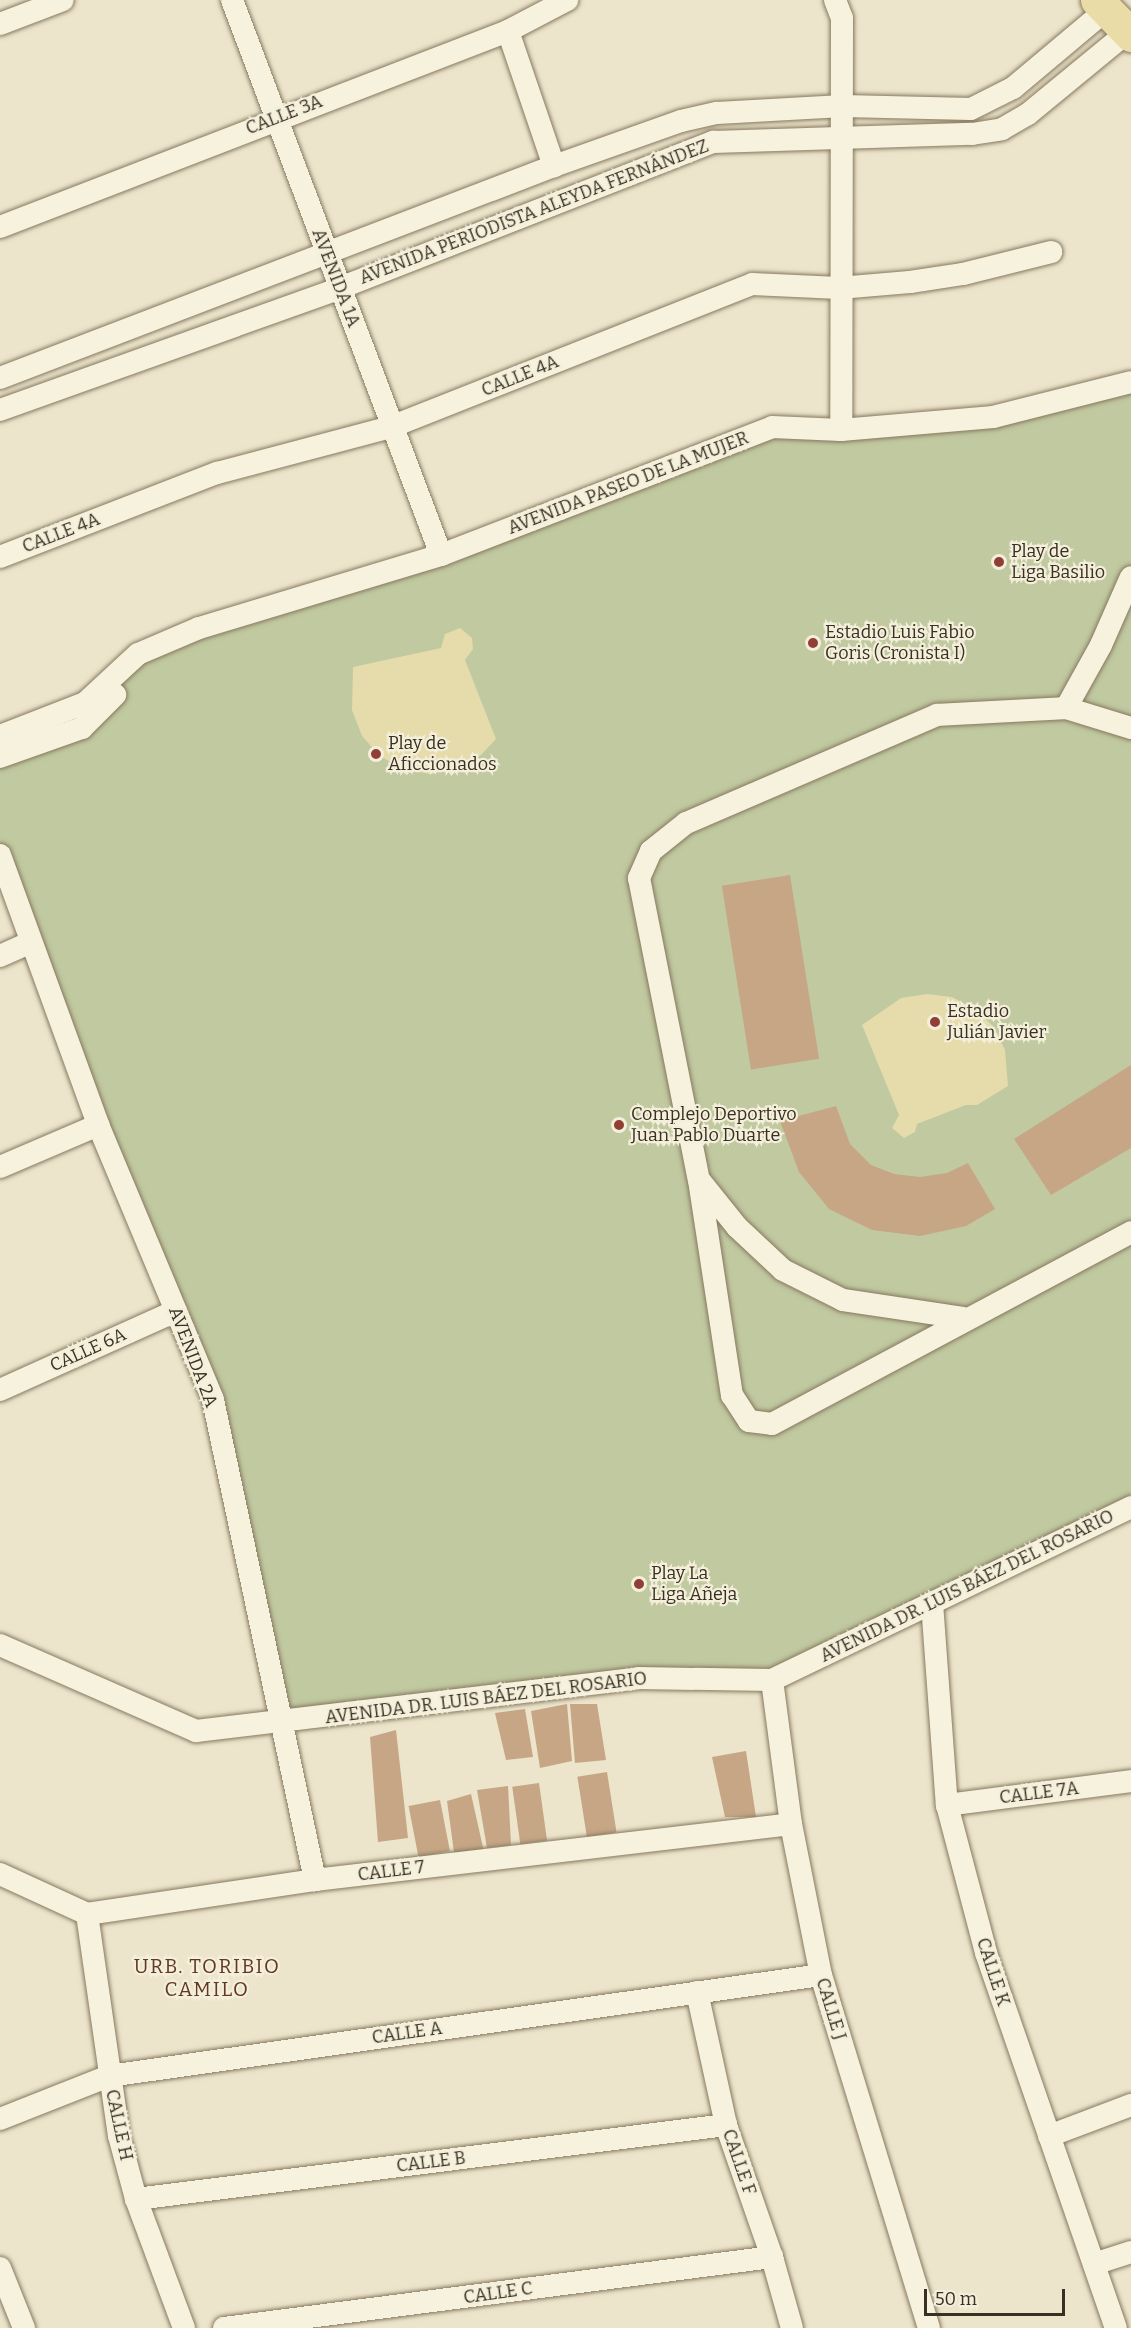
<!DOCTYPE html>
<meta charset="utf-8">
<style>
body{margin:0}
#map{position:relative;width:1131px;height:2328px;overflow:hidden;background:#ece5cb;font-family:Bitter,serif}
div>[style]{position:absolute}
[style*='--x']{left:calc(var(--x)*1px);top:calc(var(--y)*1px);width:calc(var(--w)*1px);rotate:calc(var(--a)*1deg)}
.green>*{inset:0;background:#c0c9a0}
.sand>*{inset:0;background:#e5dbab}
.building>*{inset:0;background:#c6a685;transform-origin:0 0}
.roads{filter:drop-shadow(0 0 2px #877960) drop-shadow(0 0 2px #877960)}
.minor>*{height:22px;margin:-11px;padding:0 11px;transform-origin:11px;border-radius:11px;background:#f7f2de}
.primary>*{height:33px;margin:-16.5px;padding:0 16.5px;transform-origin:16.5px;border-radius:16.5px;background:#eadca7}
.dots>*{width:16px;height:16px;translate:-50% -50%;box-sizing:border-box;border:3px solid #f4efda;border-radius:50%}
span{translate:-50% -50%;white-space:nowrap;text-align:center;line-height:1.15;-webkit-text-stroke:4.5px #f4efda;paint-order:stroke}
.street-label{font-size:18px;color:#393023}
.poi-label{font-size:18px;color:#393023}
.left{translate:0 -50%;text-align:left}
.neighbourhood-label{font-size:20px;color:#623825;letter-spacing:1.5px}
.scale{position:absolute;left:924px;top:2289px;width:141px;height:27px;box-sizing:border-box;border:3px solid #393023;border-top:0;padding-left:8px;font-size:18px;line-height:21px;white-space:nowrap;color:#393023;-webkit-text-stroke:4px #f4efda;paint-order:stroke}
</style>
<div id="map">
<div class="green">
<div style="clip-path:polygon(1131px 381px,1131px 1506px,772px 1680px,638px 1678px,281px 1722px,213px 1400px,0 850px,0 736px,85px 703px,138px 654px,772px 427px,993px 417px)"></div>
</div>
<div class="sand">
<div style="clip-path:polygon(460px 628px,472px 638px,473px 649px,465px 660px,496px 739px,481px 755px,458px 769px,431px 774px,404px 770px,380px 756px,362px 736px,352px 710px,353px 667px,441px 648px,445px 634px)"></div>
<div style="clip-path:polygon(927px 994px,952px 997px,975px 1009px,994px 1027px,1005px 1050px,1008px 1086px,977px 1105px,966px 1105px,917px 1124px,915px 1132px,904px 1138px,892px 1128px,899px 1115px,862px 1025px,901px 998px)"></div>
</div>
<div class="building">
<div style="left:790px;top:875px;width:186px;height:69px;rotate:81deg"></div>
<div style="clip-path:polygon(1131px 1065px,1131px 1148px,1051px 1195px,1014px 1139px)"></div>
<div style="clip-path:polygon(836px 1106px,850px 1144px,871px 1165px,894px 1174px,920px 1177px,947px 1173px,968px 1163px,995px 1209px,966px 1226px,920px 1236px,872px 1230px,829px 1209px,799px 1172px,780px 1121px)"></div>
<div style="clip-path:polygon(567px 1704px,572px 1761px,540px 1768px,531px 1711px)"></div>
<div style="clip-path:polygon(570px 1704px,597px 1704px,606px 1760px,575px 1763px)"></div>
<div style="clip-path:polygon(525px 1709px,533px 1757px,506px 1760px,495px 1713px)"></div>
<div style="clip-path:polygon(396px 1730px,408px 1838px,378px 1842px,370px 1737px)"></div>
<div style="clip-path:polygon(746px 1751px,756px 1817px,725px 1817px,712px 1757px)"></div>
<div style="left:607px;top:1772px;width:61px;height:30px;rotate:81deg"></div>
<div style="left:539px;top:1783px;width:58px;height:27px;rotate:82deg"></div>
<div style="clip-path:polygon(508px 1786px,511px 1845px,487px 1848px,477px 1790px)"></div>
<div style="clip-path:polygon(471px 1794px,484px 1852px,454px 1852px,447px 1801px)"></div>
<div style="left:440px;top:1800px;width:52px;height:32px;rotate:79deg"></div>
</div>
<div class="roads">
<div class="minor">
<div style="--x:232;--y:0;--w:593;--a:69.36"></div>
<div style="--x:835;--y:0;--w:19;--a:69"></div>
<div style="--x:842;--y:18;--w:412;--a:90.1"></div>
<div style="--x:0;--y:24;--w:67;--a:-20.9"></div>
<div style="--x:508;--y:31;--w:143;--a:71.2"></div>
<div style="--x:0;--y:227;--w:544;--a:-21.1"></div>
<div style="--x:508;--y:31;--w:67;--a:-27.7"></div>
<div style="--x:0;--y:378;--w:593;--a:-20.94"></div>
<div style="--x:554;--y:166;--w:135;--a:-19.5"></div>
<div style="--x:681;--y:121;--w:37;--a:-13"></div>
<div style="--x:717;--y:113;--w:126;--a:-3.2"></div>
<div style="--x:843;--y:106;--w:128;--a:1.3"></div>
<div style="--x:971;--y:109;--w:47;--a:-26.6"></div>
<div style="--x:1013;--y:88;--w:121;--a:-40"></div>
<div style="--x:0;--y:410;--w:361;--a:-19.7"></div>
<div style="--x:340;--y:288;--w:401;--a:-21.4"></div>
<div style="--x:713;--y:142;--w:259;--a:-1.8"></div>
<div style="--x:972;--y:134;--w:30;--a:-9"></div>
<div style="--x:1002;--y:129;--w:30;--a:-30"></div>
<div style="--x:1028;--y:114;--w:129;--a:-39.4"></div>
<div style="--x:0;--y:557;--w:233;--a:-21.2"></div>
<div style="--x:217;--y:473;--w:180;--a:-14.8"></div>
<div style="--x:391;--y:427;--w:388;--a:-21.6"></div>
<div style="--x:752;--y:284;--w:87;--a:2.6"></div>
<div style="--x:839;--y:288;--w:71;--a:-4.8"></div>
<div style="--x:910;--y:282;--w:54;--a:-8.6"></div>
<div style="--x:963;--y:274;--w:91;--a:-14"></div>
<div style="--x:1066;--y:708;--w:72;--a:-60.9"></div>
<div style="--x:1101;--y:645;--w:74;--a:-66.2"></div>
<div style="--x:1131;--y:728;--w:68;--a:-162.9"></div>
<div style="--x:1066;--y:708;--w:129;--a:176.9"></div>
<div style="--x:937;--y:715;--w:273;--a:156.7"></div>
<div style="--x:686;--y:823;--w:45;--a:141.3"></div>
<div style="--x:651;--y:851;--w:30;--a:114"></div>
<div style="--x:639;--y:878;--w:308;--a:78.8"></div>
<div style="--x:699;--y:1180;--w:218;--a:81.3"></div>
<div style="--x:732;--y:1395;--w:31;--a:57"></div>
<div style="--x:749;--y:1421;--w:23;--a:7"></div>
<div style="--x:772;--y:1424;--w:407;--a:-28.1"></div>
<div style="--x:0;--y:736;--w:91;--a:-21.2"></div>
<div style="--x:85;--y:703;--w:72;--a:-42.8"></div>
<div style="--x:138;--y:654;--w:66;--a:-23.1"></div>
<div style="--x:199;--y:628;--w:253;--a:-16.8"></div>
<div style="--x:441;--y:555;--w:355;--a:-21.1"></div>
<div style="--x:772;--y:427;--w:69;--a:2.5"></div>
<div style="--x:841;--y:430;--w:153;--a:-4.9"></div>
<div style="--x:993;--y:417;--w:142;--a:-14.2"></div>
<div style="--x:0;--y:757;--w:87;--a:-19.5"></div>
<div style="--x:82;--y:728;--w:47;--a:-45"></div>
<div style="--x:0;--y:855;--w:289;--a:70"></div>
<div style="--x:99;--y:1127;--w:296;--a:67.3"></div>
<div style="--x:213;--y:1400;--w:491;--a:78"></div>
<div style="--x:0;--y:956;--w:34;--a:-24"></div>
<div style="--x:0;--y:1167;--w:107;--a:-23.2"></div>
<div style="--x:700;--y:1181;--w:59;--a:51.2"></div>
<div style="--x:737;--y:1227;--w:63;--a:43.1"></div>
<div style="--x:783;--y:1270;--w:67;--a:26.6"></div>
<div style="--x:843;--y:1300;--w:121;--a:8.5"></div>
<div style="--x:0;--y:1390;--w:193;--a:-24.2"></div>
<div style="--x:932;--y:1603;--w:203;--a:85.8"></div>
<div style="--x:947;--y:1805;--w:153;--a:75.2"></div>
<div style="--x:986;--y:1953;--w:397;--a:70.9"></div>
<div style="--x:0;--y:1645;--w:214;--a:23.7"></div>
<div style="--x:196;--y:1731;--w:445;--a:-6.8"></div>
<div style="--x:638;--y:1678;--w:134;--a:0.9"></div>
<div style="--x:772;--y:1680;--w:399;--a:-25.7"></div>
<div style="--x:772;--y:1680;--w:145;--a:82.5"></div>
<div style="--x:791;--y:1824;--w:154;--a:78.8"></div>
<div style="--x:821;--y:1975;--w:369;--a:73"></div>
<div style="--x:947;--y:1805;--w:186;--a:-7.4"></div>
<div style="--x:0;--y:1874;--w:96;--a:24.7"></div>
<div style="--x:87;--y:1914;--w:231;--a:-8.5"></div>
<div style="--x:315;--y:1880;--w:479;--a:-6.7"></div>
<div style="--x:87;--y:1914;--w:224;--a:81.8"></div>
<div style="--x:119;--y:2136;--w:65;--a:74.9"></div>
<div style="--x:136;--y:2199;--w:138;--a:69.6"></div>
<div style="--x:697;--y:1992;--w:136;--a:77.7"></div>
<div style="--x:726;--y:2125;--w:140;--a:70.8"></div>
<div style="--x:772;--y:2257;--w:74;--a:74.3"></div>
<div style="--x:0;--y:2119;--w:117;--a:-21.5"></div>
<div style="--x:109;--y:2076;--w:719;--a:-8.07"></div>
<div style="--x:1049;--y:2136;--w:88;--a:-20.7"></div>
<div style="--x:136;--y:2199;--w:595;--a:-7.15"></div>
<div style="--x:1094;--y:2264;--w:39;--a:-18"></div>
<div style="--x:0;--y:2268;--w:65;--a:68.2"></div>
<div style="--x:224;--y:2328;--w:553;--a:-7.38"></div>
</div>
<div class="primary">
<div style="--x:1097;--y:0;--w:49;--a:45.8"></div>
</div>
</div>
<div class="dots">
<div style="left:999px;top:562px;background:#913e35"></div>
<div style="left:813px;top:643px;background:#913e35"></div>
<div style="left:376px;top:754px;background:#913e35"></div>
<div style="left:935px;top:1022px;background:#913e35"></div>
<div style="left:619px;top:1125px;background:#913e35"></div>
<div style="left:639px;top:1584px;background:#913e35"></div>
</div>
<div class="street-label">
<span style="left:284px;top:115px;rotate:-21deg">CALLE 3A</span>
<span style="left:534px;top:212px;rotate:-21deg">AVENIDA PERIODISTA ALEYDA FERNÁNDEZ</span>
<span style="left:336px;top:278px;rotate:69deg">AVENIDA 1A</span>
<span style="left:520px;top:376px;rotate:-22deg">CALLE 4A</span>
<span style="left:628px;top:483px;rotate:-21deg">AVENIDA PASEO DE LA MUJER</span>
<span style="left:61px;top:533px;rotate:-21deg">CALLE 4A</span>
<span style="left:88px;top:1350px;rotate:-24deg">CALLE 6A</span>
<span style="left:193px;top:1357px;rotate:69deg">AVENIDA 2A</span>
<span style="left:967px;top:1586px;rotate:-26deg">AVENIDA DR. LUIS BÁEZ DEL ROSARIO</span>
<span style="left:486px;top:1698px;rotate:-7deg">AVENIDA DR. LUIS BÁEZ DEL ROSARIO</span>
<span style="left:1039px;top:1793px;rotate:-7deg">CALLE 7A</span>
<span style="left:391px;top:1871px;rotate:-7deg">CALLE 7</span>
<span style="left:993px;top:1972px;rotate:72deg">CALLE K</span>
<span style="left:831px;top:2009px;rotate:73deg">CALLE J</span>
<span style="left:407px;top:2033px;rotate:-8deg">CALLE A</span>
<span style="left:119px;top:2125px;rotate:78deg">CALLE H</span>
<span style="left:431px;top:2162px;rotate:-7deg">CALLE B</span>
<span style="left:739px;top:2162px;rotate:71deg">CALLE F</span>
<span style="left:498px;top:2293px;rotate:-8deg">CALLE C</span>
</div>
<div class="poi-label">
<span class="left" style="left:1011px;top:562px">Play de<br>Liga Basilio</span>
<span class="left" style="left:825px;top:643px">Estadio Luis Fabio<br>Goris (Cronista I)</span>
<span class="left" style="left:388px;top:754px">Play de<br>Aficcionados</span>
<span class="left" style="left:947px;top:1022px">Estadio<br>Julián Javier</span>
<span class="left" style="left:631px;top:1125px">Complejo Deportivo<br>Juan Pablo Duarte</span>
<span class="left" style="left:651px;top:1584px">Play La<br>Liga Añeja</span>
</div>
<div class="neighbourhood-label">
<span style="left:207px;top:1978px">URB. TORIBIO<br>CAMILO</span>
</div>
<div class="scale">50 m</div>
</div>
